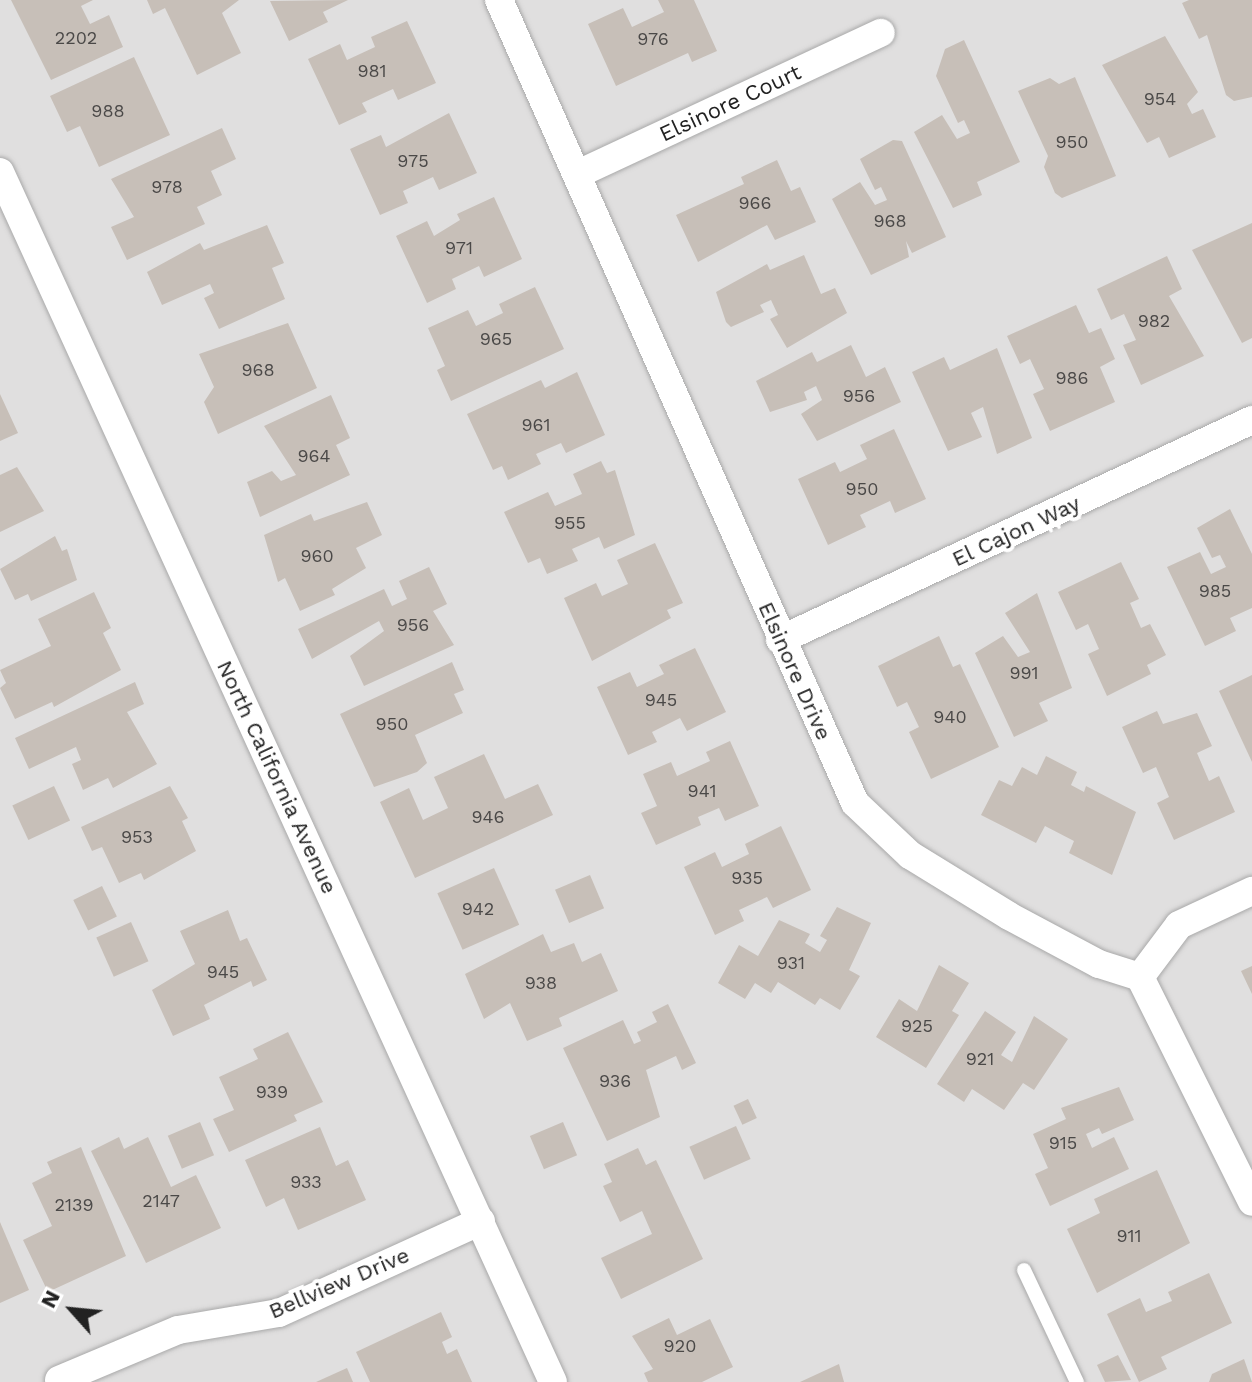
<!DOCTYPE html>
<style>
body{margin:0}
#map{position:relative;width:1252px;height:1382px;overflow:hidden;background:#f2efe9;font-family:"Work Sans",sans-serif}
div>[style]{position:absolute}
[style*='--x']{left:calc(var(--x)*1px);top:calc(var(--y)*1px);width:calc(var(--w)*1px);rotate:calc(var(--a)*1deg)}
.residential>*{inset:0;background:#e0dfdf;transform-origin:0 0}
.building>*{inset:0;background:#c7bfb8;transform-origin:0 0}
.roads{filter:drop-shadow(0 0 2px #a9a9a9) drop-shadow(0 0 2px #a9a9a9)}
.service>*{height:14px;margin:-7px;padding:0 7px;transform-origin:7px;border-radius:7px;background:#fff}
.minor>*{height:28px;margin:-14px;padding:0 14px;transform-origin:14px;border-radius:14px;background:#fff}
span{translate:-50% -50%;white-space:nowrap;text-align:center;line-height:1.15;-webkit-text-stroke:8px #fff;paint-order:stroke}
.number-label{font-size:18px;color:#4b4948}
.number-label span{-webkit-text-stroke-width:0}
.street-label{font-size:22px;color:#222}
.north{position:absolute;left:32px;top:1270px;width:80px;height:80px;-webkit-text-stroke:6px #fff;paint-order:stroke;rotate:297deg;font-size:22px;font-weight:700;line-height:32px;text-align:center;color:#222}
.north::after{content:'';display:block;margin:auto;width:28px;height:36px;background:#222;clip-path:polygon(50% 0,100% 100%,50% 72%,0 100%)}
</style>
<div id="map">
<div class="residential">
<div style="left:0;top:0;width:1252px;height:1382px"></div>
</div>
<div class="building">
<div style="clip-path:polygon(11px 0,93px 0,81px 6px,90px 24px,109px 15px,123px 47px,51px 80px)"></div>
<div style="clip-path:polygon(147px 0,239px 0,222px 13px,241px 53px,197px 75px,165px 8px,153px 14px)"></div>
<div style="clip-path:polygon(348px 0,323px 12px,328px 22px,289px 41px,270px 1px)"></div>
<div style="clip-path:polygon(658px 0,694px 0,717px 51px,692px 62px,688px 53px,616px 86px,588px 24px,623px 8px,632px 27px,664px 12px)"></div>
<div style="clip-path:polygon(1189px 0,1252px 0,1252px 97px,1234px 101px,1226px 95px,1207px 35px,1199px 39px,1182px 3px)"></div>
<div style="clip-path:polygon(407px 21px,436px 83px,398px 100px,393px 89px,362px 103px,367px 112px,339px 125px,308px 59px,340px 44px,347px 60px,375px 47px,371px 37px)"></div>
<div style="clip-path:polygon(1165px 36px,1198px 92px,1187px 104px,1192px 114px,1203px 109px,1216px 137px,1169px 158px,1159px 137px,1147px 143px,1102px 65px)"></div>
<div style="clip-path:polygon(964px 40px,1020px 162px,977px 182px,982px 195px,953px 208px,914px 132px,942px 115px,957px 139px,970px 133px,964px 120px,958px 123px,936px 76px,945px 49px)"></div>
<div style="clip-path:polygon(134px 57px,170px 135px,99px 167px,80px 126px,67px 132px,50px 96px)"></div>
<div style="clip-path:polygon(1075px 77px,1116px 176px,1062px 198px,1055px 193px,1044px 167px,1048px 156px,1018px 91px,1050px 78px,1059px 84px)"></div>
<div style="clip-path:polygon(449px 113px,477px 173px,439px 190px,433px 177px,403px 191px,408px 203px,380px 215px,350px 149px,381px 135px,386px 147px)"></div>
<div style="clip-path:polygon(222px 128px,236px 159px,211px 171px,222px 195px,197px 207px,205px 224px,127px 260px,111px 227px,134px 217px,111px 179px)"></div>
<div style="clip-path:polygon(893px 140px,902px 141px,946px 237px,912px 253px,906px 241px,909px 257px,871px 275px,832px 199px,860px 182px,875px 205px,887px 200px,881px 187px,875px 190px,860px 159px)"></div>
<div style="clip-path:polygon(777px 160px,791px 191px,800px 187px,816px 222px,775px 240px,767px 225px,698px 262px,676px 215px,744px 184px,741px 177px)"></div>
<div style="clip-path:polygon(494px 197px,522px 259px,484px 277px,479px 266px,452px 279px,456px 289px,427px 303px,396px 236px,427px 221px,434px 236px,460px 220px,457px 214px)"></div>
<div style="clip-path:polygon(1252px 223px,1252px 338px,1242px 343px,1192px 250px)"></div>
<div style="clip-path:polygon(267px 225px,284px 263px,272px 268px,285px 299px,219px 329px,204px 298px,214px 293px,210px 284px,162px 305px,147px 272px,200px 243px,204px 250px)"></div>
<div style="clip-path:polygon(804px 255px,821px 294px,835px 288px,847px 313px,787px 348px,770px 319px,778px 315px,771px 300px,760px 305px,764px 312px,731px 327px,726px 322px,716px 292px,767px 264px,770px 270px)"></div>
<div style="clip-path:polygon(1167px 256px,1182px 289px,1169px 296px,1204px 356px,1141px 385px,1123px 345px,1136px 340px,1124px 314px,1111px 320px,1097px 289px)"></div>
<div style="clip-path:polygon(535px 287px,564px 349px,451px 401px,437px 370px,445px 366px,428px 328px,468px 310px,476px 326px,503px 313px,499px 304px)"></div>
<div style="clip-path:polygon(1076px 305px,1089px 333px,1101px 328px,1115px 359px,1100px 367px,1115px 402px,1050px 431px,1033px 394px,1044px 389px,1030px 359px,1020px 364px,1007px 336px)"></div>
<div style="clip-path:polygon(288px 323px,317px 388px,218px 434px,204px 402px,214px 387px,199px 354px)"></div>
<div style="clip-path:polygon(851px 345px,866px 377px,885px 367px,901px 402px,817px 441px,801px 414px,822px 400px,816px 386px,804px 392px,807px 400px,770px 412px,756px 381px,812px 352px,817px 362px)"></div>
<div style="clip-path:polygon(997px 348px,1032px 438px,997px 454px,983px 407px,971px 413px,982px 437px,948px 451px,912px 372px,944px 357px,950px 370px)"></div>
<div style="clip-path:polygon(577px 372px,605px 435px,566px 453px,561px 443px,536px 454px,541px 464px,508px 480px,502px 466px,493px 470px,467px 414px,541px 380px,545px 388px)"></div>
<div style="clip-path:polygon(0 394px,18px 433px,0 441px)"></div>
<div style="clip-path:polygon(331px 395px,350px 438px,336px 445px,350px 475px,260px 517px,247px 482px,272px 471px,281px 481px,296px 475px,264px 426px)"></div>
<div style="clip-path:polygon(894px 429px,926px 499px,895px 513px,890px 501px,860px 515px,866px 527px,828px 545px,798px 479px,835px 462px,840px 472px,867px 459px,860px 445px)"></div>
<div style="clip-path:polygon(601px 461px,607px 473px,615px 470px,635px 535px,604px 549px,599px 537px,572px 549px,578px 561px,547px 574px,540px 558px,528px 563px,504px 512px,548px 492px,555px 506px,582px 494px,573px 474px)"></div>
<div style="clip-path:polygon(17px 467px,44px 511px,0 532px,0 475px)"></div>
<div style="clip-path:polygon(367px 502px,382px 535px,356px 548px,366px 568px,332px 589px,335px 595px,300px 611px,285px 578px,278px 582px,264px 535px,311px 514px,314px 521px)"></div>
<div style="clip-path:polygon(1230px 509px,1252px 554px,1252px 608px,1230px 618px,1236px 631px,1205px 646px,1167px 567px,1200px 552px,1211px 574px,1226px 567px,1220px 555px,1212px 558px,1197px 528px)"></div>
<div style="clip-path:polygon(55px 536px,62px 551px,67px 549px,77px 580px,31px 601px,28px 594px,15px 600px,0 569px)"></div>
<div style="clip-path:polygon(655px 543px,683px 603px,667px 610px,671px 618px,592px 661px,564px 598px,596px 583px,602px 596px,628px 584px,617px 560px)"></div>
<div style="clip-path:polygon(1121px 562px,1139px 599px,1130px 603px,1141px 628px,1150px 624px,1166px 655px,1147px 665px,1151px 674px,1107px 696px,1088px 654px,1099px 649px,1088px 624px,1076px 630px,1058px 592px)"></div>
<div style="clip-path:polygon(429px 567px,447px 604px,433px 611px,454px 645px,364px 686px,350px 656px,384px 631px,379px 621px,312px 659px,298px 629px,384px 589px,392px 606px,407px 599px,399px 581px)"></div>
<div style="clip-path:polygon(94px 592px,111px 628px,103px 633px,121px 670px,54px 707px,52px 702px,15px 719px,0 688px,6px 683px,0 670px,51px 646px,38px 619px)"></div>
<div style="clip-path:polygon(1037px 593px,1072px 688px,1039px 703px,1048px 721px,1014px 737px,975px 653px,1003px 636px,1018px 657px,1030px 652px,1005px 613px)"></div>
<div style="clip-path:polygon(939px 636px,953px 667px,960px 664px,999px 747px,931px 779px,909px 732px,919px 727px,907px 702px,897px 707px,878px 666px)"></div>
<div style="clip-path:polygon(695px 648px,726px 712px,687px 731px,680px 718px,652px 732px,657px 742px,628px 755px,597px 687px,630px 672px,637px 687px,664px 674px,659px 665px)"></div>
<div style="clip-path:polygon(452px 662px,464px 690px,454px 694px,463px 713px,415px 735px,427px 763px,417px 772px,374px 787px,340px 714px)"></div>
<div style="clip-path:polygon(1252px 675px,1252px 762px,1219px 691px)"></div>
<div style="clip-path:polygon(135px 682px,144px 704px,127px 712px,157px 764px,113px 788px,108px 778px,83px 790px,72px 764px,81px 760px,76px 747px,29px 769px,15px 738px)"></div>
<div style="clip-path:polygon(1157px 711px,1163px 724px,1197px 713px,1212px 746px,1197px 753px,1209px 781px,1219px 776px,1235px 812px,1174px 840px,1157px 803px,1169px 797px,1156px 767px,1143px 773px,1122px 727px)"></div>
<div style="clip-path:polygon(730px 741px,759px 806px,725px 821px,719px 808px,698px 817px,701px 825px,656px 845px,641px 813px,657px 806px,643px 774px,671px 762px,677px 776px,710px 761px,706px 752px)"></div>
<div style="clip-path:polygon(484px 754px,505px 799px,538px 784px,553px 815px,415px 878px,380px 802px,409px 788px,423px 820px,448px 808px,434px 777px)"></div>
<div style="clip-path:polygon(1046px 756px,1077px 772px,1071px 785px,1084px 792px,1086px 786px,1136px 812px,1112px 875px,1069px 853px,1074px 841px,1045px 826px,1036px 843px,981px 815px,999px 780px,1012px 786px,1022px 767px,1037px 775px)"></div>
<div style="left:54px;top:786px;width:38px;height:46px;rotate:65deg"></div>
<div style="clip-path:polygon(170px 786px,188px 818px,182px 821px,196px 851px,144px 880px,141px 873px,119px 883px,102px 847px,92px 851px,81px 827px)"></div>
<div style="clip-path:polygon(781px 826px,811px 890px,773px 908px,767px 897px,739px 910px,744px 921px,715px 935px,684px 867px,715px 852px,722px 867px,749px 854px,745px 844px)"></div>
<div style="left:494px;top:868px;width:62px;height:62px;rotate:66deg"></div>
<div style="left:590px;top:875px;width:36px;height:38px;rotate:67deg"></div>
<div style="left:102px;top:886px;width:34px;height:32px;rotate:64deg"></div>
<div style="clip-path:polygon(837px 907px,871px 923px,849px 970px,860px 976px,840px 1010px,820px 998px,815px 1005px,778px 982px,771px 993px,755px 983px,745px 999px,718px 983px,739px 945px,758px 956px,779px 920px,810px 934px,805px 943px,820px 952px,827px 940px,820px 936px)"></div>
<div style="clip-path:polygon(228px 910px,240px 941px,247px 938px,267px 980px,253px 987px,251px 981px,204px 1005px,210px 1019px,173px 1036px,152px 990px,195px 964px,180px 931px)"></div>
<div style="left:131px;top:922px;width:43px;height:38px;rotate:66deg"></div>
<div style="clip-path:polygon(543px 934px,551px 952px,574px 943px,582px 962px,601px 953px,618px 991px,559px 1018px,562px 1026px,527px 1041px,510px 1003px,484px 1019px,465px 974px)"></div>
<div style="clip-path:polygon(939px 965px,969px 983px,952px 1011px,959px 1015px,926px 1068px,876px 1037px,899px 999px,917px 1011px)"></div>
<div style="clip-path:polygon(1252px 966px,1252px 994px,1241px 971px)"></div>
<div style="clip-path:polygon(668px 1004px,696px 1063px,682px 1070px,676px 1056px,646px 1070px,660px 1117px,607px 1141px,563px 1048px,623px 1020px,634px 1044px,641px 1041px,637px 1032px,657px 1022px,652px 1012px)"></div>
<div style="clip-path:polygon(985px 1011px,1016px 1032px,1001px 1055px,1012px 1062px,1034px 1016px,1068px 1039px,1034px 1090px,1023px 1083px,1004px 1110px,972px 1089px,964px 1102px,937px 1084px)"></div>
<div style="clip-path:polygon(288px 1032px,323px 1102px,294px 1115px,297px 1121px,229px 1152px,213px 1119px,234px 1110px,219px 1077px,258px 1059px,253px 1049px)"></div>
<div style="clip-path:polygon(1119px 1087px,1134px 1120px,1102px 1134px,1099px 1128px,1086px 1134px,1092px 1148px,1114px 1137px,1129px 1169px,1050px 1206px,1035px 1174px,1048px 1168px,1033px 1134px,1066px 1119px,1061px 1108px)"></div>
<div style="left:748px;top:1099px;width:21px;height:16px;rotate:65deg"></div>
<div style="left:200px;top:1122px;width:36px;height:35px;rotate:67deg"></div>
<div style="left:563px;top:1122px;width:36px;height:36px;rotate:67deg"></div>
<div style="left:736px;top:1126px;width:36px;height:51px;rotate:66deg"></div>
<div style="clip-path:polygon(320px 1127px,336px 1166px,348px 1160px,366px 1200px,298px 1230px,284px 1198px,266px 1207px,245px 1160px)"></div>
<div style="clip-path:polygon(119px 1137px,124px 1149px,148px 1137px,171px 1187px,196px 1175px,221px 1228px,146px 1263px,91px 1151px)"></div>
<div style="clip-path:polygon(81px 1147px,126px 1256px,48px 1292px,23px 1240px,52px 1226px,32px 1183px,52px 1173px,47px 1162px)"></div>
<div style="clip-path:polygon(638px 1148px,646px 1165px,656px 1160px,703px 1259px,621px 1299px,601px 1258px,652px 1234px,642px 1211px,620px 1222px,603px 1186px,612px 1182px,604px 1164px)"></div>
<div style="clip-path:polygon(1157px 1170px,1190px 1243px,1097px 1293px,1067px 1229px,1100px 1213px,1094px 1199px)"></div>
<div style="clip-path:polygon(0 1222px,29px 1290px,0 1303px)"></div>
<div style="clip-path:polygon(1209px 1273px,1232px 1323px,1161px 1357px,1167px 1369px,1139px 1382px,1107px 1314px,1140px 1298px,1146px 1312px,1172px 1301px,1168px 1292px)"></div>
<div style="clip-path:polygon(441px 1312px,452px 1337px,442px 1342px,447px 1354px,457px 1349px,472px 1382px,370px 1382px,356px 1352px)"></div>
<div style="clip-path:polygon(669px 1318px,677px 1335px,710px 1319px,733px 1367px,702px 1382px,648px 1382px,644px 1373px,653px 1369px,632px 1336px)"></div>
<div style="clip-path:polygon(1118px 1355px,1131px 1380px,1105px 1382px,1097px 1365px)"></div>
<div style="clip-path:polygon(1244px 1359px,1252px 1382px,1209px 1382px,1212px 1374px)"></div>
<div style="clip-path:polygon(839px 1364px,844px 1382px,800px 1382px)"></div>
<div style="clip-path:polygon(347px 1368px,353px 1382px,316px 1382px)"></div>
</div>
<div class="roads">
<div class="service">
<div style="--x:1024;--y:1270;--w:124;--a:64.7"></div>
</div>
<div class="minor">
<div style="--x:499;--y:0;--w:878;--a:66.09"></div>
<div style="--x:855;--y:803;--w:76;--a:43.4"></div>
<div style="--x:910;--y:855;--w:116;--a:31.6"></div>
<div style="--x:1009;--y:916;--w:102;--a:28.1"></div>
<div style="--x:1099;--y:964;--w:43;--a:17.6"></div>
<div style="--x:1140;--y:977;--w:251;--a:63.5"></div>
<div style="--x:0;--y:172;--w:1330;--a:65.44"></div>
<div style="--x:578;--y:174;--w:334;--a:-25"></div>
<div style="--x:780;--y:640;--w:521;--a:-24.99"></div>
<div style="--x:1140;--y:977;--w:65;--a:-53.1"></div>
<div style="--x:1179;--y:925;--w:81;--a:-25"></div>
<div style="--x:59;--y:1380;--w:129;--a:-22.8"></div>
<div style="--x:178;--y:1330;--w:102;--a:-9.6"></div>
<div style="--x:279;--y:1313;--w:222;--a:-24.5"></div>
</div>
</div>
<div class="number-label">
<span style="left:76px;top:38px">2202</span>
<span style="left:653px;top:39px">976</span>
<span style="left:372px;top:71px">981</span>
<span style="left:1160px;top:99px">954</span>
<span style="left:108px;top:111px">988</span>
<span style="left:1072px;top:142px">950</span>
<span style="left:413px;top:161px">975</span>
<span style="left:167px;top:187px">978</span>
<span style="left:755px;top:203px">966</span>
<span style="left:890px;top:221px">968</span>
<span style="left:459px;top:248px">971</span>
<span style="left:1154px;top:321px">982</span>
<span style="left:496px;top:339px">965</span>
<span style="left:258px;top:370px">968</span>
<span style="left:1072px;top:378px">986</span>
<span style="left:859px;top:396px">956</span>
<span style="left:536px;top:425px">961</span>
<span style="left:314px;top:456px">964</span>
<span style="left:862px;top:489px">950</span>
<span style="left:570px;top:523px">955</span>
<span style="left:317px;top:556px">960</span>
<span style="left:1215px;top:591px">985</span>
<span style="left:413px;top:625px">956</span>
<span style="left:1024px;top:673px">991</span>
<span style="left:661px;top:700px">945</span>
<span style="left:950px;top:717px">940</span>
<span style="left:392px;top:724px">950</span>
<span style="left:702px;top:791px">941</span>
<span style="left:488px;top:817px">946</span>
<span style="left:137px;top:837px">953</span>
<span style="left:747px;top:878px">935</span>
<span style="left:478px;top:909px">942</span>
<span style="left:791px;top:963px">931</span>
<span style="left:223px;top:972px">945</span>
<span style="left:541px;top:983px">938</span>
<span style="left:917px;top:1026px">925</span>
<span style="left:980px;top:1059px">921</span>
<span style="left:615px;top:1081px">936</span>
<span style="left:272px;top:1092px">939</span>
<span style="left:1063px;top:1143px">915</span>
<span style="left:306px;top:1182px">933</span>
<span style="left:161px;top:1201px">2147</span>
<span style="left:74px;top:1205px">2139</span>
<span style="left:1129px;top:1236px">911</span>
<span style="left:680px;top:1346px">920</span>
</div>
<div class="street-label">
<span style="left:730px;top:103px;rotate:-25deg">Elsinore Court</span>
<span style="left:1016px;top:531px;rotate:-25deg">El Cajon Way</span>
<span style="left:795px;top:671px;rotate:66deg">Elsinore Drive</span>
<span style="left:277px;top:777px;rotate:65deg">North California Avenue</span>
<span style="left:339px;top:1283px;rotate:-23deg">Bellview Drive</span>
</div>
<div class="north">N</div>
</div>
